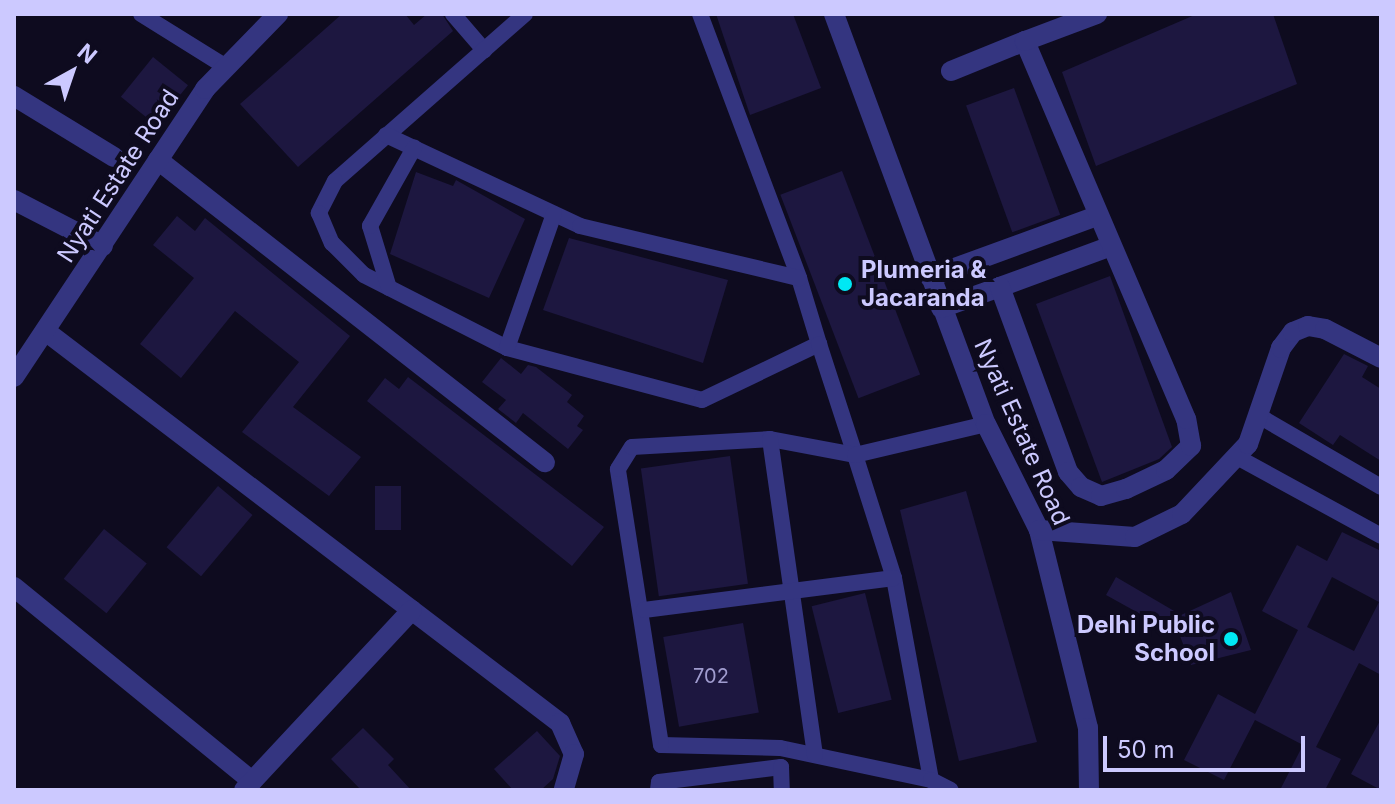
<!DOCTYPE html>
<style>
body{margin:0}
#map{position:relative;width:1395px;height:804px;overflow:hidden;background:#0e0b1f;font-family:Inter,sans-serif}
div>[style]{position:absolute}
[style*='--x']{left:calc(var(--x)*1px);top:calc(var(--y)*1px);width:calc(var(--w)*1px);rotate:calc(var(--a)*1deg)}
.building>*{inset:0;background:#1d1740;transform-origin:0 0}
.service>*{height:16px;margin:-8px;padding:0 8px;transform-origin:8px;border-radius:8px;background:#343580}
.minor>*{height:20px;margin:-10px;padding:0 10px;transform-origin:10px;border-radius:10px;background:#343580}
.dots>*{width:22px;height:22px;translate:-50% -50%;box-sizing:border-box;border:4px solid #0e0b1f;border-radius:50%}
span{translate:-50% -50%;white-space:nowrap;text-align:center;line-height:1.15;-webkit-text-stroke:8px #0e0b1f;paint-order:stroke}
.number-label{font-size:20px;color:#a09ccf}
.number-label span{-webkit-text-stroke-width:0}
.street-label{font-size:24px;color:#ccc9ff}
.poi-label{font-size:24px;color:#ccc9ff;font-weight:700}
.left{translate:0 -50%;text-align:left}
.right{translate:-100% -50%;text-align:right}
.frame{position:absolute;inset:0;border:16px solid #ccc9ff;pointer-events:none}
.north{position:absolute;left:32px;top:32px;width:80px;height:80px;-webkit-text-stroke:6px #0e0b1f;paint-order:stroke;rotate:40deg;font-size:22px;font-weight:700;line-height:32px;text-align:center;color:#ccc9ff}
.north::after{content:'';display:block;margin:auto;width:28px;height:36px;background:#ccc9ff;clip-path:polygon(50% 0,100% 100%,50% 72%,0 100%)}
.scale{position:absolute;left:1103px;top:736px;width:202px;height:36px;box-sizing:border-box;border:4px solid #ccc9ff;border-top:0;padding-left:10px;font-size:24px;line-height:28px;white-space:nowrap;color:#ccc9ff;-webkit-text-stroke:6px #0e0b1f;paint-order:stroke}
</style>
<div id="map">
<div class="building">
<div style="clip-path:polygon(342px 14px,405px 14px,414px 25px,427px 14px,442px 14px,453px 31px,298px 167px,240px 104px)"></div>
<div style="clip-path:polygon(716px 14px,793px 14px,821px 88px,750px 115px)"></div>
<div style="clip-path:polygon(1197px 14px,1273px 14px,1297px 84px,1096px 166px,1062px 72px)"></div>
<div style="left:153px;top:57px;width:45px;height:51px;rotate:39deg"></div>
<div style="left:1014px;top:88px;width:135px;height:51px;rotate:70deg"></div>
<div style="left:842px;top:171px;width:218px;height:66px;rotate:69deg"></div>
<div style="clip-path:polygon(416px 172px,453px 186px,456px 180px,525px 219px,489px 298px,390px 254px)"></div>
<div style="clip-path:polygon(177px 216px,195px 231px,205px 218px,350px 336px,293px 407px,361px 457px,329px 496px,242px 432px,299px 362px,235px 311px,181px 378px,140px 344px,194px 278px,153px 245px)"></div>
<div style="clip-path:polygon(569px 238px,728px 280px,703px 363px,543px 310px)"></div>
<div style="clip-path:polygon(1110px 276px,1172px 447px,1159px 459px,1102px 482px,1036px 304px)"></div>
<div style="clip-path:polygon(1344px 354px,1368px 366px,1362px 377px,1381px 389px,1381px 461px,1340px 435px,1333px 445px,1299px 423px)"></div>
<div style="clip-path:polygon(501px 358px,521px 374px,528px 365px,536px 367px,572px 395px,567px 402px,584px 416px,577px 426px,583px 430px,568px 449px,523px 413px,516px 423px,498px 409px,506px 400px,482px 382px)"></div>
<div style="clip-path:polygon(408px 377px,604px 527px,572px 566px,367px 401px,385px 378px,399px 389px)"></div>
<div style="left:730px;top:456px;width:129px;height:90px;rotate:82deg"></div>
<div style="left:218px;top:486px;width:45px;height:80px;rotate:40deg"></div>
<div style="left:375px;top:486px;width:26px;height:44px"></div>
<div style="clip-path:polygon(966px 491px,1037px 742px,959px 761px,900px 510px)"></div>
<div style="left:104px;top:529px;width:55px;height:64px;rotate:39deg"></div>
<div style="clip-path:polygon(evenodd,1342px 532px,1381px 551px,1381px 675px,1359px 663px,1316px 747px,1341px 759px,1325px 790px,1280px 790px,1303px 745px,1255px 720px,1224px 780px,1184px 760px,1218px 694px,1255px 714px,1298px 630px,1262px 611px,1297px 545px,1327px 561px,1342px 532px,1332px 577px,1379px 602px,1354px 651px,1307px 627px,1332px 577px)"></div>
<div style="clip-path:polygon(1116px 577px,1181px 615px,1231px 592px,1251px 650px,1191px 665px,1180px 636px,1106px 595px)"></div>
<div style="left:865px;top:593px;width:110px;height:55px;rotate:76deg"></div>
<div style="left:743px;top:623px;width:91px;height:81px;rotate:80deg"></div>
<div style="clip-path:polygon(1381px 719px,1381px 790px,1351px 774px)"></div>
<div style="clip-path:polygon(363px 728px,394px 759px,388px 765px,411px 790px,361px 790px,331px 759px)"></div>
<div style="clip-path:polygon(537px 731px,560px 756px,553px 779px,541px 790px,513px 790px,494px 769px)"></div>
</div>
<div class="service">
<div style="--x:141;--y:14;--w:100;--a:31.9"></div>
<div style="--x:453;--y:14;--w:48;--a:49.3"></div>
<div style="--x:525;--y:14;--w:253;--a:138.7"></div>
<div style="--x:335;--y:181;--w:36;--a:117"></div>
<div style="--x:319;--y:213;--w:33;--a:67"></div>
<div style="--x:332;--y:243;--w:45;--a:45"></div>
<div style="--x:364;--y:275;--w:161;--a:27"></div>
<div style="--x:507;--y:348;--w:202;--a:14.9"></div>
<div style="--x:702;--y:400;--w:130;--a:-25.6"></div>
<div style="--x:700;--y:14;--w:282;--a:69.4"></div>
<div style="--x:799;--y:278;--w:69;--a:73.1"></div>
<div style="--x:819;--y:344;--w:117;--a:72"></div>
<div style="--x:855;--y:455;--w:129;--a:72.4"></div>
<div style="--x:894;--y:578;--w:205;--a:79.6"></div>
<div style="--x:931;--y:780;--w:154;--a:-168"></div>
<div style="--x:780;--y:748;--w:119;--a:-178.6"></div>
<div style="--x:661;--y:745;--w:279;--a:-98.9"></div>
<div style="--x:618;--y:469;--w:26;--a:-58"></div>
<div style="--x:632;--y:447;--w:138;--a:-3.3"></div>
<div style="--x:770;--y:439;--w:86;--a:10.7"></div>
<div style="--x:855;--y:455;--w:135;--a:-13.3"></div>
<div style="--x:386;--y:135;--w:214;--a:25.1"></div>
<div style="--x:580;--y:226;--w:225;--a:13.4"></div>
<div style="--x:389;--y:288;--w:65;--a:-107"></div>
<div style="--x:370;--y:226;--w:90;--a:-60.6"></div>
<div style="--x:507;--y:348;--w:142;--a:-70.7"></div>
<div style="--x:1259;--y:416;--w:141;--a:30.2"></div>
<div style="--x:770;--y:439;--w:319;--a:81.9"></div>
<div style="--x:1237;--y:457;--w:164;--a:28.7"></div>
<div style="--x:644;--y:610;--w:252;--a:-7.3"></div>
<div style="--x:931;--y:780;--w:22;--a:27"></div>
<div style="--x:658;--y:790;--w:8;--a:-83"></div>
<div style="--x:659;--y:782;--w:123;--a:-7"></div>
<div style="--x:781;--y:767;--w:23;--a:88"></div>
</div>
<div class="minor">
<div style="--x:834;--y:14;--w:437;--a:69.7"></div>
<div style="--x:986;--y:424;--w:119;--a:63.4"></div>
<div style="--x:1039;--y:530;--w:204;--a:76.1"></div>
<div style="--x:1088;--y:728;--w:62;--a:89.1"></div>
<div style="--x:951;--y:71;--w:80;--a:-22.1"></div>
<div style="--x:14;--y:96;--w:117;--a:31.4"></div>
<div style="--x:158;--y:160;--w:491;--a:38"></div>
<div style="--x:14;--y:200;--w:100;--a:27.3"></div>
<div style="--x:930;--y:277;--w:178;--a:-20.1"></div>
<div style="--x:1000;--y:287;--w:116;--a:-20.2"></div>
<div style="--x:941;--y:308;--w:63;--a:-19.6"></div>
<div style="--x:1000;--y:287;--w:197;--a:69.8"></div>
<div style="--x:1068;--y:472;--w:20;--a:49"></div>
<div style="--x:1081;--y:487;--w:22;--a:24"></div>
<div style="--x:1101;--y:496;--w:26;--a:-16"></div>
<div style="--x:1126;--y:489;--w:44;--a:-25.4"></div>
<div style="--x:1166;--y:470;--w:35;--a:-44"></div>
<div style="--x:1191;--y:446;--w:27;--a:-100"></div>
<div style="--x:1186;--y:419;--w:411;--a:-113.1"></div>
<div style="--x:1025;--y:41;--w:77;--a:-20.6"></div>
<div style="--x:48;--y:333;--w:644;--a:37.3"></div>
<div style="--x:560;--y:723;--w:34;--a:66"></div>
<div style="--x:574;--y:754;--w:37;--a:106"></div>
<div style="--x:14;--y:377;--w:346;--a:-56.4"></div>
<div style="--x:205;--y:89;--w:105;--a:-45.8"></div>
<div style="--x:1039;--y:530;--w:96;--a:4.2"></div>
<div style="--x:1135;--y:537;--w:52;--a:-26.1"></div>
<div style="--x:1182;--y:514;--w:96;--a:-46.7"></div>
<div style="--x:1248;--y:444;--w:102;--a:-71"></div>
<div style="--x:1281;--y:348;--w:20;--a:-53"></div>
<div style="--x:1293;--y:332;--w:16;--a:-22"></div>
<div style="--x:1308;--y:326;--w:17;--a:10"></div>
<div style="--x:1325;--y:329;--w:63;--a:27.4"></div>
<div style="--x:14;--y:587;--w:307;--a:39.2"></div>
<div style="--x:244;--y:790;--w:246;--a:-47"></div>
</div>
<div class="dots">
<div style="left:845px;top:284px;background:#00e8f4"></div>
<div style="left:1231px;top:639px;background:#00e8f4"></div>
</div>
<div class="number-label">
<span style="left:711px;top:676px">702</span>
</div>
<div class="street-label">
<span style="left:118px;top:176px;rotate:-57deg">Nyati Estate Road</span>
<span style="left:1022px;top:432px;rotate:66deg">Nyati Estate Road</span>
</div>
<div class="poi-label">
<span class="left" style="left:861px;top:284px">Plumeria &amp;<br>Jacaranda</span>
<span class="right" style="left:1215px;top:639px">Delhi Public<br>School</span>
</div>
<div class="frame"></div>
<div class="north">N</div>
<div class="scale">50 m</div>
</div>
